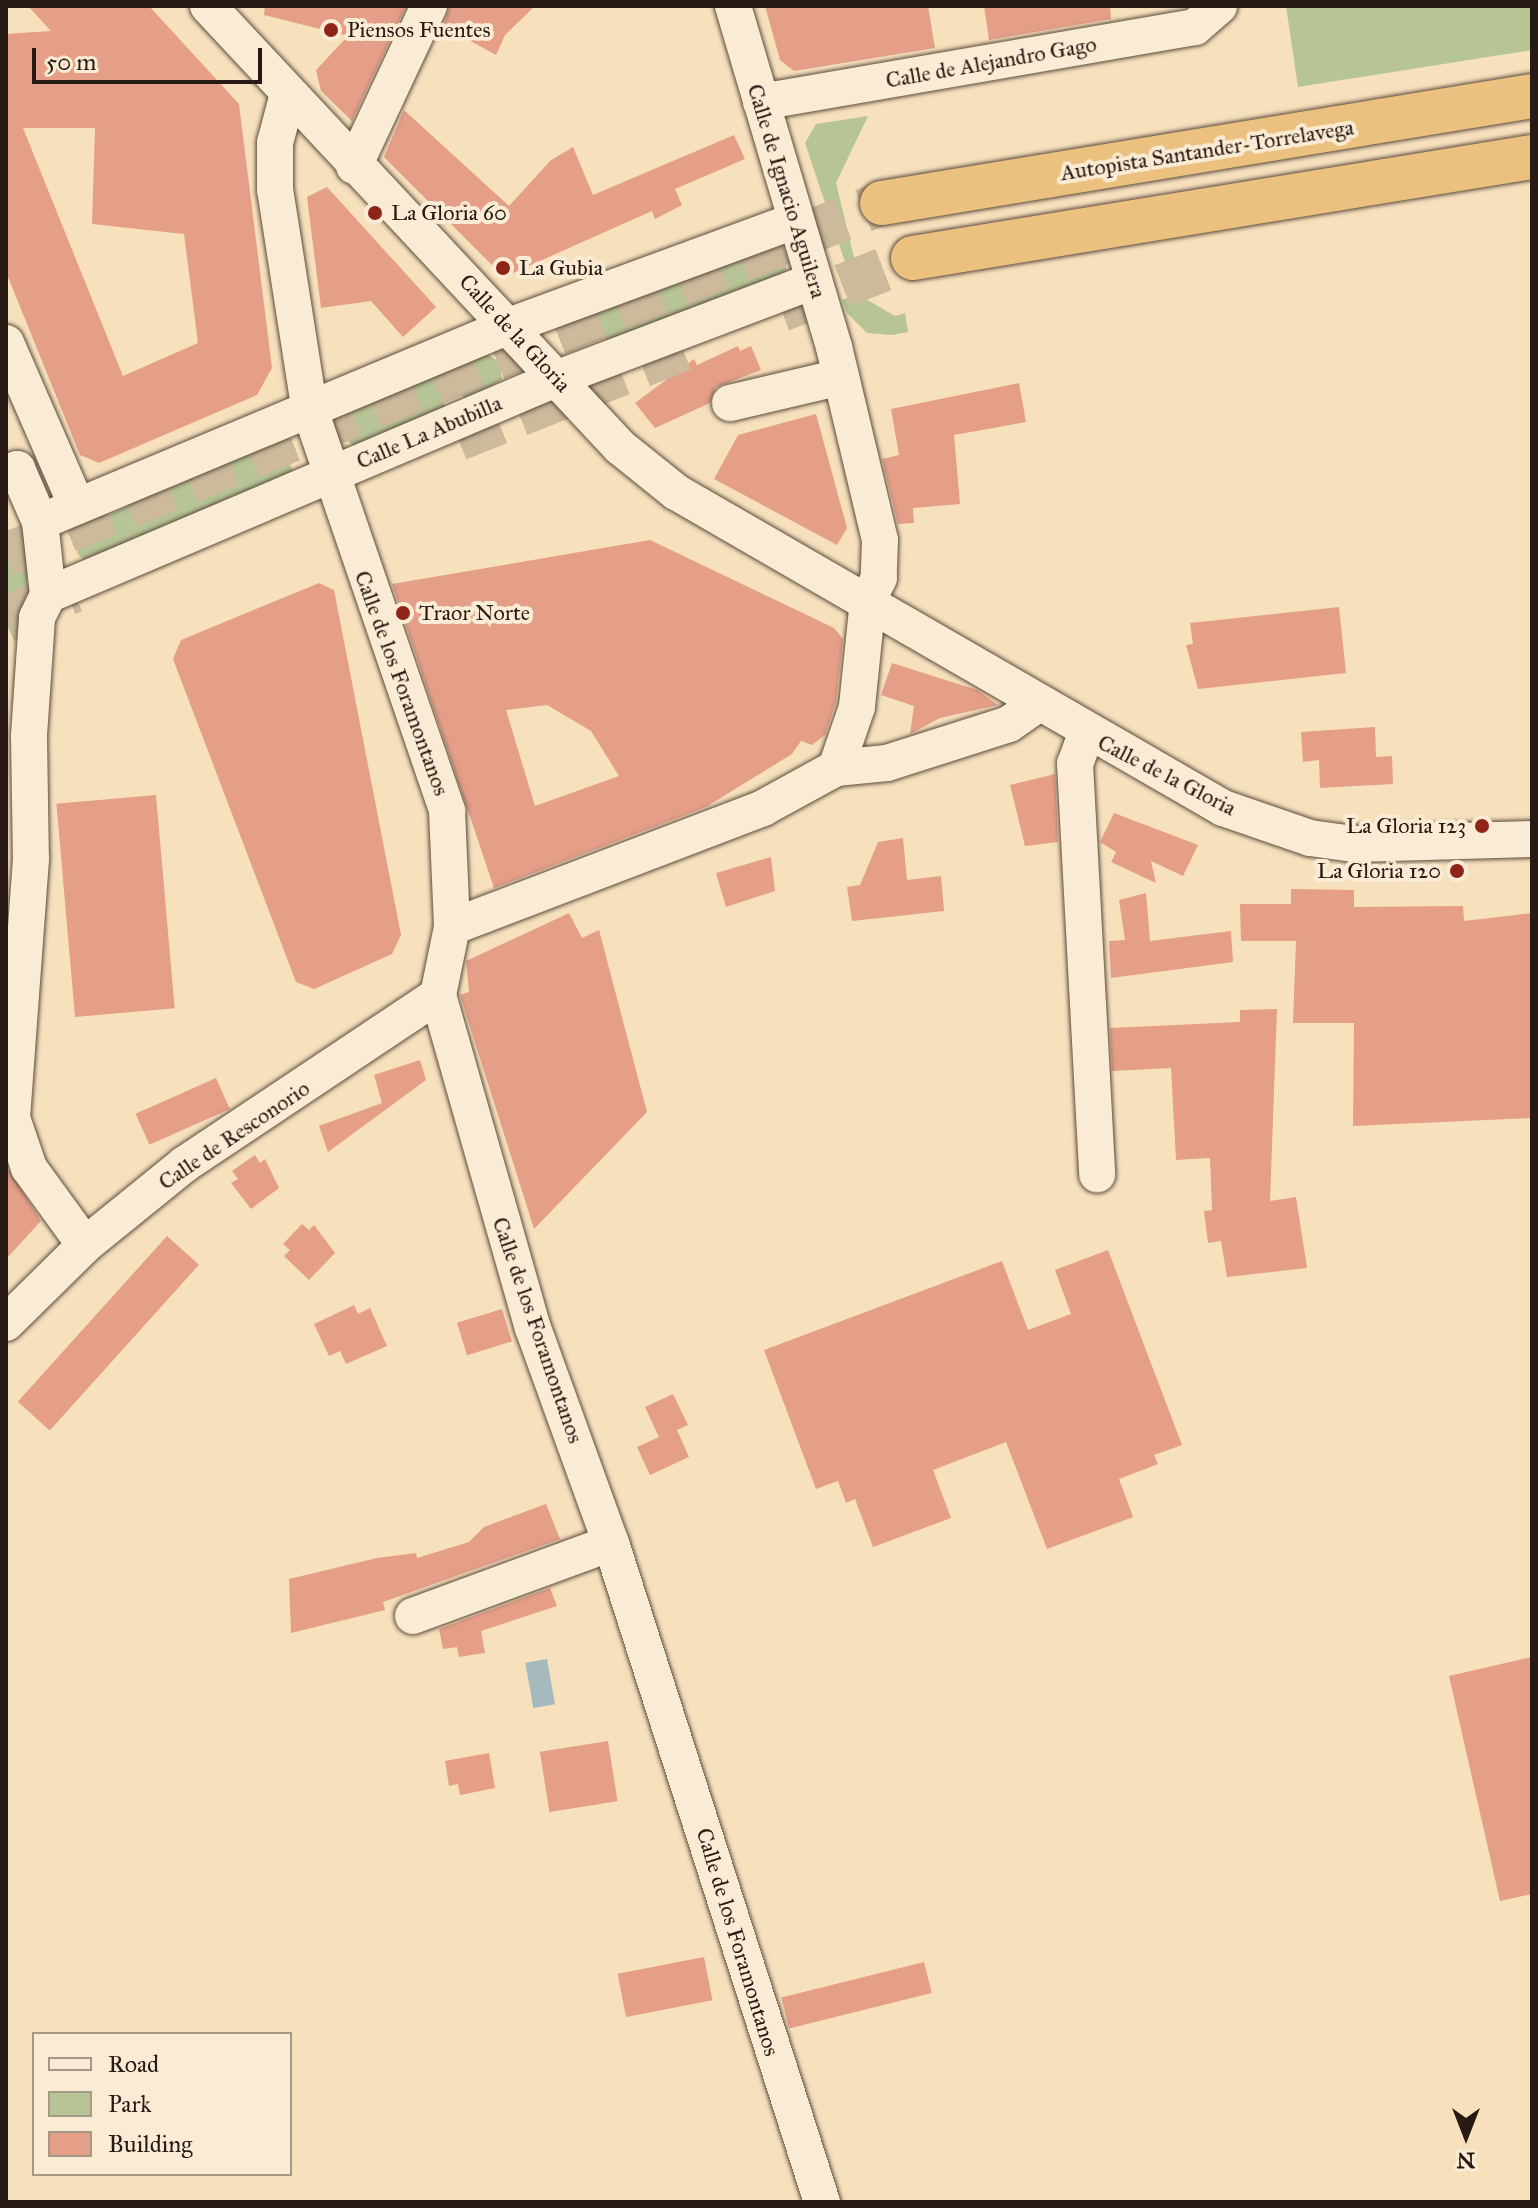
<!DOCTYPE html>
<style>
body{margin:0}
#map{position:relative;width:1538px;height:2208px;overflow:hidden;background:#f7e1bd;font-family:"IM FELL Great Primer",serif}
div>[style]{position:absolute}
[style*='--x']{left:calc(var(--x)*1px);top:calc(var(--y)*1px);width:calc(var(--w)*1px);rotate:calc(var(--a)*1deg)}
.green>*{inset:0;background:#b7c495}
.water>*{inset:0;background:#a4babd;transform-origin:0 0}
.building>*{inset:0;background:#e59e88;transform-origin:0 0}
.motorway-tunnel>*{height:44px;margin-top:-22px;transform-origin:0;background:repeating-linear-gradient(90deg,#cdb99b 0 44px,transparent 0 66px)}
.roads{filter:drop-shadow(0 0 2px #5b4b3e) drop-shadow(0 0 2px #5b4b3e)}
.minor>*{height:36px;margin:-18px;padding:0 18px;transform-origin:18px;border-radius:18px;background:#faecd4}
.motorway>*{height:44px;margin:-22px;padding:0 22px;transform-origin:22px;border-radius:22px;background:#ecc07e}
.dots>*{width:22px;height:22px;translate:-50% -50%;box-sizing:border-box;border:4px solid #faecd4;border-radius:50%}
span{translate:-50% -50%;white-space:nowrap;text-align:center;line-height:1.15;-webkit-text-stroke:8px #faecd4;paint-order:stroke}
.poi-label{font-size:22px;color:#271913}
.left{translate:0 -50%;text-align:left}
.right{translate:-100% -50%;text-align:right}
.street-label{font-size:22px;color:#271913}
.frame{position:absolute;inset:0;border:8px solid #271913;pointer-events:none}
.legend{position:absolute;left:32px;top:2032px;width:260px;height:144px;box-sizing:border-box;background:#faecd4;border:2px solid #a69887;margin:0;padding:10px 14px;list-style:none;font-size:24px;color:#271913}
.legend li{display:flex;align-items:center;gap:16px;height:40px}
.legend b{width:40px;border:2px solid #a69887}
.north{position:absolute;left:1426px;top:2096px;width:80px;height:80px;-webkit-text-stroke:6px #faecd4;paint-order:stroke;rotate:180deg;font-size:22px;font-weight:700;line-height:32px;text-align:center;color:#271913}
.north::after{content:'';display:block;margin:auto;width:28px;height:36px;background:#271913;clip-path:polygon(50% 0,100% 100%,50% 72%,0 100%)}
.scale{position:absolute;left:32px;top:48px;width:230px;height:36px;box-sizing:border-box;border:4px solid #271913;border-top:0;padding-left:10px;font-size:24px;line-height:28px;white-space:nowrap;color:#271913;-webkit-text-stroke:6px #faecd4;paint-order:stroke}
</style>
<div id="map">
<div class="green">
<div style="clip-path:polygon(1286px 6px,1532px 6px,1532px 50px,1298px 87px)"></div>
<div style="clip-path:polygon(868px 116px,836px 183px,864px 298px,895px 316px,905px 313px,908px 332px,892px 335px,867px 333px,847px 313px,842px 300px,856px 295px,805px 143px,816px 124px)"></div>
<div style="clip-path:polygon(776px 244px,787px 259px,785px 274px,610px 343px,577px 310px)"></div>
<div style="clip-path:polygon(486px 354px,500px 362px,502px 379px,466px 404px,451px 364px)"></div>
<div style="clip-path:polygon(432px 371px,447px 411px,354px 446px,348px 441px,342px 425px,348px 410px)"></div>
<div style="clip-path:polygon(282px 447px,293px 471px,84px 560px,77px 553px,83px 526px,262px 448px)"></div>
<div style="clip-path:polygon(6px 525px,28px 564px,25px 638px,14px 641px,6px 623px)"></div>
</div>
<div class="water">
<div style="left:547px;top:1659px;width:46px;height:22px;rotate:80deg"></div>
</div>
<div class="building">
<div style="clip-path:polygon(evenodd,28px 6px,149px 6px,239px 104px,272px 368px,257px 395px,99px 463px,80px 455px,6px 272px,6px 34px,51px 31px,28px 6px,23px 128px,95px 128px,92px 224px,184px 234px,198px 343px,123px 376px,23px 128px)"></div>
<div style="clip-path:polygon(265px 6px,406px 6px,352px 121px,321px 91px,316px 70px,348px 36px,264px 15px)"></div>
<div style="clip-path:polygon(450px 6px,535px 6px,505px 35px,496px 55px,443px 26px)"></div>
<div style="clip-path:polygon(765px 6px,928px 6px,935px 48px,794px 71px,780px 60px)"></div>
<div style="clip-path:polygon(984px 6px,1110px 6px,1111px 19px,989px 40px)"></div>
<div style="clip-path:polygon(404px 110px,509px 206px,551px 160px,573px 147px,593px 195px,734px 135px,745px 159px,675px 189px,682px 205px,655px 219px,652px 211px,504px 277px,384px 157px)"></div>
<div style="clip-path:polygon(327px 187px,436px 307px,403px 337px,371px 301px,321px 308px,307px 197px)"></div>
<div style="clip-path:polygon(738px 346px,740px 351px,751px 346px,761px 370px,716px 387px,710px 403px,655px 428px,635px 403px,694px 359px,697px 365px)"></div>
<div style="clip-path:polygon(1019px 383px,1026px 422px,954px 435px,960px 504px,913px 508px,914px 523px,898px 524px,882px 459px,899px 455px,891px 409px)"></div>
<div style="clip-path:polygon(816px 414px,847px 528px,837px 545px,714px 479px,738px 435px)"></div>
<div style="clip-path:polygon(evenodd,650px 540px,834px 628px,843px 639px,836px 702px,825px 735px,812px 745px,801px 741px,792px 754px,706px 807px,494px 888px,392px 584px,650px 540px,547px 705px,591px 731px,619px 776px,535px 806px,506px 710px,547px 705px)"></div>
<div style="clip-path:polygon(319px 583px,334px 590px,401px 935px,392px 954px,314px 989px,296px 982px,173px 659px,181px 640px)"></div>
<div style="clip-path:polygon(1339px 607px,1346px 673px,1198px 689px,1186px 645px,1193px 644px,1190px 623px)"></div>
<div style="clip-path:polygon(892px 663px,977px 690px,998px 705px,940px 718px,910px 734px,914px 706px,881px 695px)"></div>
<div style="clip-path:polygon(1375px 727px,1376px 757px,1392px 756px,1393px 784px,1320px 788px,1319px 760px,1303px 762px,1301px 732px)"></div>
<div style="clip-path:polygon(1055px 774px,1058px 842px,1025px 846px,1010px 785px)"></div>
<div style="left:156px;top:795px;width:214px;height:100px;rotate:85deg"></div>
<div style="clip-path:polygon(1114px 813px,1198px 845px,1183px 876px,1151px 861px,1156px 883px,1111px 862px,1116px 852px,1100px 842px)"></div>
<div style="clip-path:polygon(903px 838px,907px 880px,941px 876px,944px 911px,852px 921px,847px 887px,860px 885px,878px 842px)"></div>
<div style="clip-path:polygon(771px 857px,775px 891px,726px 907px,716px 873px)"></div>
<div style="clip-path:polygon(1291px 889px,1354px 890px,1354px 907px,1463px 906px,1464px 921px,1532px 913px,1532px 1118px,1353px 1126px,1354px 1023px,1293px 1023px,1296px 941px,1241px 941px,1240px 904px,1291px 904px)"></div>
<div style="clip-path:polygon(1146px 893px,1150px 941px,1231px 931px,1233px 962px,1111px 978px,1109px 941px,1125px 940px,1119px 900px)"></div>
<div style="clip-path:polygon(569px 913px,582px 938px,599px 930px,647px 1112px,534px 1229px,460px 995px,469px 992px,466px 961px)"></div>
<div style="clip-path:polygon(1277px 1009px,1270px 1201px,1296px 1197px,1307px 1268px,1227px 1277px,1221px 1241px,1208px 1243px,1204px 1211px,1212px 1210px,1210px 1158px,1176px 1160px,1171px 1068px,1112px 1071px,1110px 1028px,1240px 1022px,1240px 1010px)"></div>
<div style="clip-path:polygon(420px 1060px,426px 1080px,328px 1152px,319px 1126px,382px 1103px,374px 1075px)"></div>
<div style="left:216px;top:1078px;width:34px;height:88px;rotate:66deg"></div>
<div style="clip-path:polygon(255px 1155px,260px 1163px,265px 1159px,279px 1188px,251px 1209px,231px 1183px,238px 1179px,232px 1171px)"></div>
<div style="clip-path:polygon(6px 1166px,41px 1221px,6px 1259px)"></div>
<div style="clip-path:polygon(302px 1224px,309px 1230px,314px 1225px,335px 1253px,309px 1280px,284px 1256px,290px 1250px,283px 1244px)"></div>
<div style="left:167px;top:1236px;width:43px;height:223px;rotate:42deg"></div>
<div style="clip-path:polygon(1108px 1250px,1182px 1445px,1154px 1455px,1158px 1464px,1119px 1479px,1133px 1517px,1047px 1549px,1006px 1442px,933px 1470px,951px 1518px,873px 1547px,855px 1499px,846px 1503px,838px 1481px,816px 1489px,764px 1350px,1002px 1261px,1028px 1330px,1071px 1314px,1055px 1270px)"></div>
<div style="clip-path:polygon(354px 1305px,358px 1314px,370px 1308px,387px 1346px,346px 1364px,340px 1351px,329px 1356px,314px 1324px)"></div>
<div style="left:502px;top:1309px;width:34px;height:47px;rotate:73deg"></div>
<div style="clip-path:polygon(673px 1394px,688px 1425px,677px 1430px,689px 1457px,650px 1475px,637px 1447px,659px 1437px,645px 1407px)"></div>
<div style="clip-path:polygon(546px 1504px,560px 1539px,383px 1602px,385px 1610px,291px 1633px,289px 1579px,377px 1558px,416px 1553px,417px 1558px,469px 1542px,484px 1527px)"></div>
<div style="clip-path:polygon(550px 1588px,557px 1606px,481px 1631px,485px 1653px,459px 1657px,457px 1647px,443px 1649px,439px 1629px)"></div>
<div style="clip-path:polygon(1532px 1657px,1532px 1894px,1500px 1901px,1449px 1676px)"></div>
<div style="left:608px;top:1741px;width:61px;height:69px;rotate:81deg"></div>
<div style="clip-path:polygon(489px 1753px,495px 1788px,460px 1795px,458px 1784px,449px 1786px,445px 1761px)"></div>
<div style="left:704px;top:1957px;width:44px;height:88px;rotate:79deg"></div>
<div style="left:924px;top:1962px;width:32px;height:147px;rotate:76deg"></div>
</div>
<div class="motorway-tunnel">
<div style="--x:781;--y:310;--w:142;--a:-21.5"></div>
<div style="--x:458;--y:439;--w:264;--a:-21.8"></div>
<div style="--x:6;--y:555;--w:944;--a:-21.89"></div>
<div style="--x:6;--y:618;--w:73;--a:-21.7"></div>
</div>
<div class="roads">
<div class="minor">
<div style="--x:208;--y:6;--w:604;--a:46.95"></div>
<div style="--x:620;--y:447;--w:72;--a:38.8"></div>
<div style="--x:676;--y:492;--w:632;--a:30.01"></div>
<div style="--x:1223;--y:808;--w:92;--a:19"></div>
<div style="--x:1310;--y:838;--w:44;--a:7.8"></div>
<div style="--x:1354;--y:844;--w:178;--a:-1.6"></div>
<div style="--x:733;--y:6;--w:356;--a:73.5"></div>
<div style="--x:834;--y:347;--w:198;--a:76.6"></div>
<div style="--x:880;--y:540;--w:38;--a:92"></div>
<div style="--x:879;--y:578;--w:25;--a:117"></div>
<div style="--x:868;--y:600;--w:108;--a:95.9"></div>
<div style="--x:857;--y:707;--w:65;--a:109"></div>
<div style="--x:288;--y:94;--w:51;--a:104.9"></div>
<div style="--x:275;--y:143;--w:46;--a:90"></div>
<div style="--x:275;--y:189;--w:221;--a:81.1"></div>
<div style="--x:309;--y:407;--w:427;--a:71.1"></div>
<div style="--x:447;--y:811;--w:116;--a:87.5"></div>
<div style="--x:452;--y:927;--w:69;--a:101.6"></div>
<div style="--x:438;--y:995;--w:346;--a:74.1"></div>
<div style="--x:533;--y:1328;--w:229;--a:70.1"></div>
<div style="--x:611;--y:1543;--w:692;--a:72.25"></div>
<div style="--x:761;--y:102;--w:440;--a:-9.8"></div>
<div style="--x:1195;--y:27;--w:32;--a:-41"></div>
<div style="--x:354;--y:166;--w:177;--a:-64.9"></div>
<div style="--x:6;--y:343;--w:178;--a:66.5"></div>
<div style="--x:730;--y:403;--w:114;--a:-13.2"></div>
<div style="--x:6;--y:473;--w:12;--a:-20"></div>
<div style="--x:17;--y:469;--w:58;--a:66.5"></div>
<div style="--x:40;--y:522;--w:73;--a:83.7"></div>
<div style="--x:48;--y:595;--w:25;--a:116"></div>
<div style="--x:37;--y:618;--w:118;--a:93.9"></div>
<div style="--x:29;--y:736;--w:123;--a:89.1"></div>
<div style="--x:31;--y:859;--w:260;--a:94.2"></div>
<div style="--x:12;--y:1118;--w:53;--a:71.2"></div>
<div style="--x:29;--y:1168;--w:95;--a:54"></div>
<div style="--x:40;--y:522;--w:508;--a:-22.68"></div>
<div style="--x:509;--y:326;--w:305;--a:-20.2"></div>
<div style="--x:48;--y:595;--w:554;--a:-23.05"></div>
<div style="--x:558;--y:378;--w:274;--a:-20.8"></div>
<div style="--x:1086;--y:734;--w:32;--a:110"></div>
<div style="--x:1075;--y:764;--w:411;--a:86.9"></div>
<div style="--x:452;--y:927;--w:333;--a:-20.9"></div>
<div style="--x:763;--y:808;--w:83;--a:-28.7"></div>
<div style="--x:836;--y:768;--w:51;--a:-5.6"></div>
<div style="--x:887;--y:763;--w:128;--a:-17.7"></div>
<div style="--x:1009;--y:724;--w:35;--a:-35"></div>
<div style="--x:6;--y:1323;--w:111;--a:-44.6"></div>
<div style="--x:85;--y:1245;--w:129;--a:-39"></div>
<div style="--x:185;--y:1164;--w:304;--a:-33.7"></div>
<div style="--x:413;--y:1616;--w:211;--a:-20.2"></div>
</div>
<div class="motorway">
<div style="--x:882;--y:203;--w:659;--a:-9.35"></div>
<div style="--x:913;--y:258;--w:627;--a:-9.27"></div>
</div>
</div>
<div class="dots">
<div style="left:331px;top:30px;background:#8f2418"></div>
<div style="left:375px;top:213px;background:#8f2418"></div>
<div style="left:503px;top:268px;background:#8f2418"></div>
<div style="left:403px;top:613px;background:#8f2418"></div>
<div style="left:1482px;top:826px;background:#8f2418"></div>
<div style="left:1457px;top:871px;background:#8f2418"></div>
</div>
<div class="poi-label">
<span class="left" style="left:347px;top:30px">Piensos Fuentes</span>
<span class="left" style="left:391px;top:213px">La Gloria 60</span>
<span class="left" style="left:519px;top:268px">La Gubia</span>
<span class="left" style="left:419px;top:613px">Traor Norte</span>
<span class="right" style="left:1466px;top:826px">La Gloria 123</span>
<span class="right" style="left:1441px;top:871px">La Gloria 120</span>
</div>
<div class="street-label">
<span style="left:991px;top:62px;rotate:-10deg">Calle de Alejandro Gago</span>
<span style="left:1207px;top:150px;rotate:-9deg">Autopista Santander-Torrelavega</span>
<span style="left:787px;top:191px;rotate:73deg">Calle de Ignacio Aguilera</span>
<span style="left:515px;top:333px;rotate:47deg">Calle de la Gloria</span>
<span style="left:429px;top:432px;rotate:-23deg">Calle La Abubilla</span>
<span style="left:402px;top:683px;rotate:70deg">Calle de los Foramontanos</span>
<span style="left:1167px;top:775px;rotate:27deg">Calle de la Gloria</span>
<span style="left:234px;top:1135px;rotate:-34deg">Calle de Resconorio</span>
<span style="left:538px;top:1330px;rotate:71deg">Calle de los Foramontanos</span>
<span style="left:738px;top:1942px;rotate:73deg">Calle de los Foramontanos</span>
</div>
<div class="frame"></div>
<ul class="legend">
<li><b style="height:10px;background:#faecd4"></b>Road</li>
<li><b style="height:22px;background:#b7c495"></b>Park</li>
<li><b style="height:22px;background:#e59e88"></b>Building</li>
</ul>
<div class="north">N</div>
<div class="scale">50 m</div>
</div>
